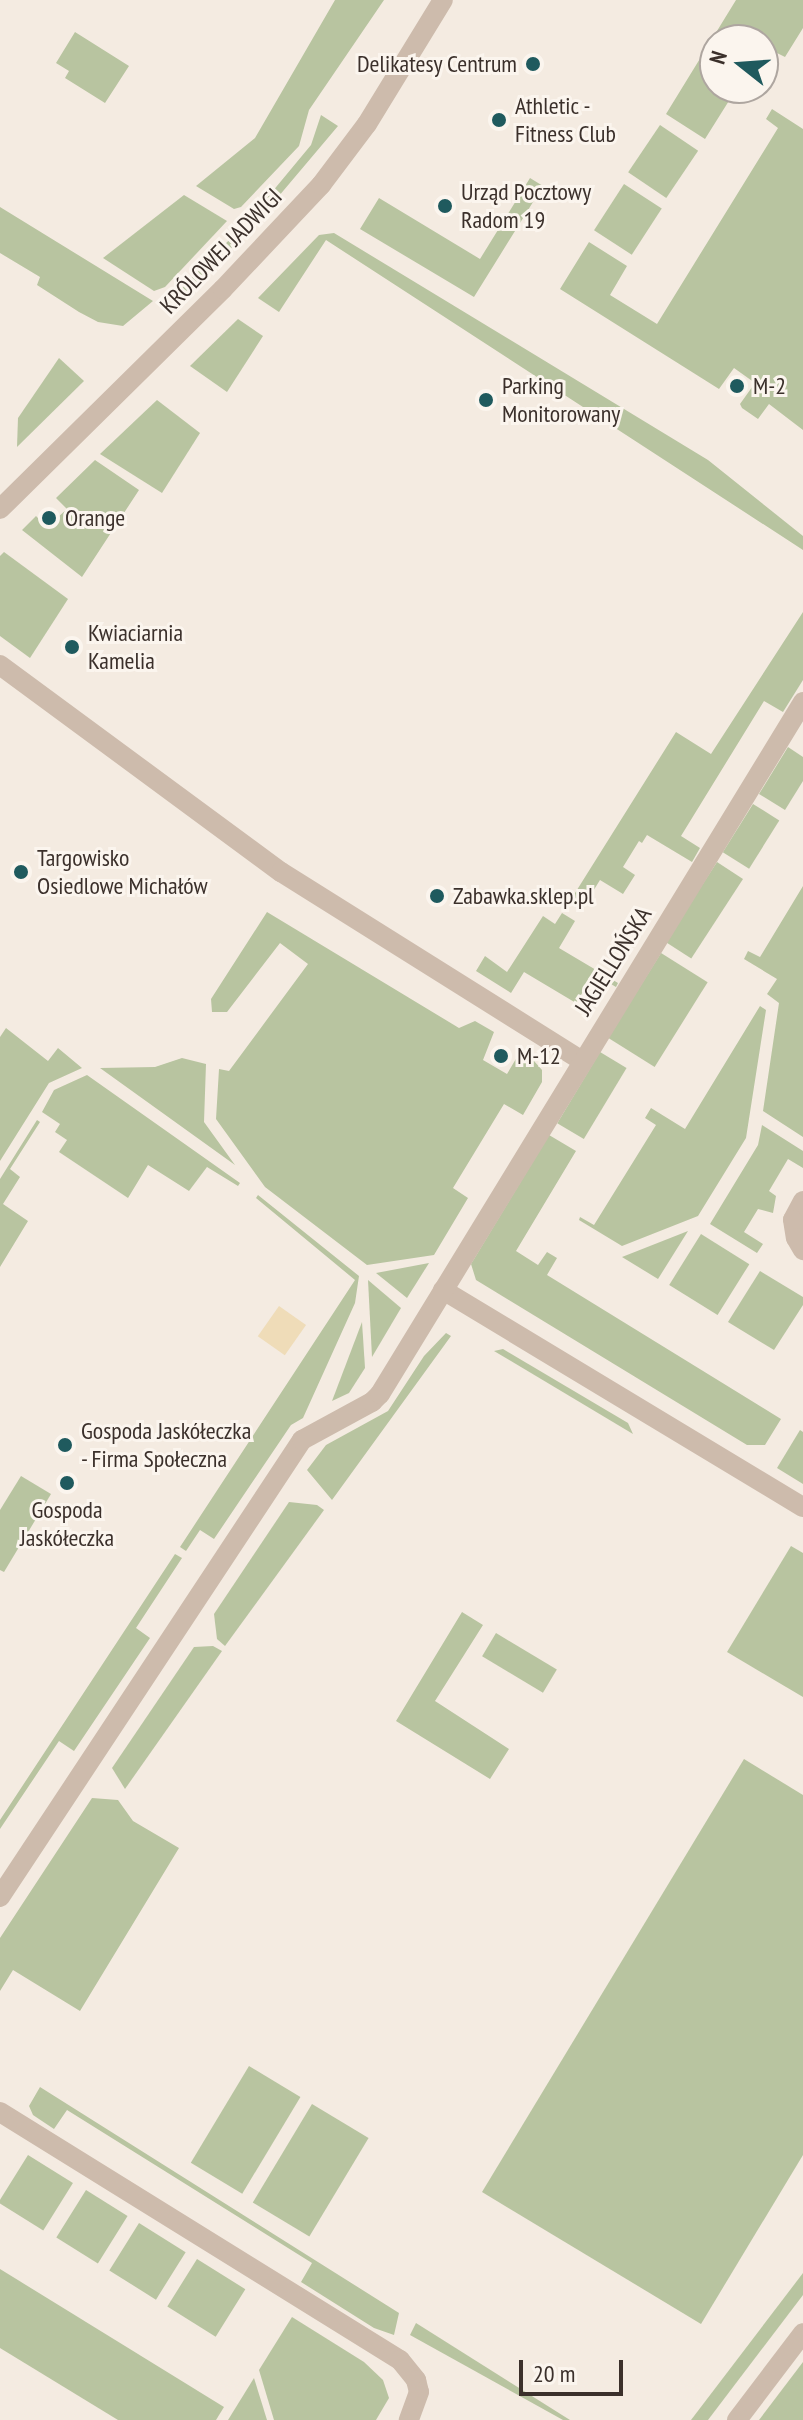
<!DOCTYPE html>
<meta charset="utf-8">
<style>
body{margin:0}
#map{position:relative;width:803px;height:2420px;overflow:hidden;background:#f4ebe1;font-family:"PT Sans Narrow",sans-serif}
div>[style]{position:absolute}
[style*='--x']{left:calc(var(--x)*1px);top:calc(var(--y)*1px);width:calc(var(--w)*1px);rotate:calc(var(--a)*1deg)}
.green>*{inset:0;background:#b8c4a0;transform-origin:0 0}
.sand>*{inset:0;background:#efdcb8;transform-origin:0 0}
.street>*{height:20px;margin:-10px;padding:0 10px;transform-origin:10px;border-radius:10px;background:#cdbbac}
.dots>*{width:22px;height:22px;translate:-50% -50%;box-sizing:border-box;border:4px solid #fbf5ee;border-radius:50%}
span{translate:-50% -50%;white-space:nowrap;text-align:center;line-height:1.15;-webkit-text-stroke:6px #fbf5ee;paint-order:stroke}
.poi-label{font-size:24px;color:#3b302b}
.right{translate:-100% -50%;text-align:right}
.left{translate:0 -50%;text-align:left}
.street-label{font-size:24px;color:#3b302b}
.north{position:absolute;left:699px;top:24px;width:80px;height:80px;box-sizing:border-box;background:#fbf5ee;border:2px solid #aea6a0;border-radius:50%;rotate:287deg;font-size:22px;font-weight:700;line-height:32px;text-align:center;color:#3b302b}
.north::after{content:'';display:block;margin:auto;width:28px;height:36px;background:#1f5a5e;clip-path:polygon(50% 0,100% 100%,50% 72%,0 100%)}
.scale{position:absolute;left:519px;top:2360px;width:104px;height:36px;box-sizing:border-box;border:4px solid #3b302b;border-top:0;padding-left:10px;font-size:24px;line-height:28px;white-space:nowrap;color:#3b302b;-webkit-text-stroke:6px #fbf5ee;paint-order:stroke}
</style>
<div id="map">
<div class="green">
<div style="clip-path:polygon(335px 0,384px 0,309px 110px,299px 146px,241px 207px,234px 209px,196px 186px,255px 138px)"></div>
<div style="clip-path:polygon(736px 0,803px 0,803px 28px,785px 57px,763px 46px,763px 40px,715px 40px,715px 88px,737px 88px,705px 139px,666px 114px)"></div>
<div style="clip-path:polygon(75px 32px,129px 66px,105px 103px,65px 78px,69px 71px,56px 63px)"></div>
<div style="clip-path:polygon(772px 109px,803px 129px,803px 430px,769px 404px,758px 419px,742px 408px,740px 404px,755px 383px,734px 368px,719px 389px,560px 289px,589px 242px,627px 266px,610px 295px,657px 324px,778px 128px,766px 119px)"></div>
<div style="clip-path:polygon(321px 115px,338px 126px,262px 216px,262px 204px,311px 145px)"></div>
<div style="left:660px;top:125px;width:46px;height:57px;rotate:34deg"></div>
<div style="clip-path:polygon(530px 178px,543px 186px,474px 297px,360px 229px,379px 198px,480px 259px)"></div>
<div style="left:624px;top:184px;width:45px;height:55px;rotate:33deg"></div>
<div style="clip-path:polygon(184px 195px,227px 221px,165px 287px,154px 291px,103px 258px)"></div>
<div style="clip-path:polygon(0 207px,153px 301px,123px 326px,98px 322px,79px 312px,37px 285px,40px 277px,0 253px)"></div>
<div style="clip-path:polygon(238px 231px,246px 233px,178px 303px,170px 300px)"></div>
<div style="clip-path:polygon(334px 233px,708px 460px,803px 536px,803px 550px,326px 240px,279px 312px,258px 298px,319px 235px)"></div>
<div style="clip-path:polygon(238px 319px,263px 336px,227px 392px,190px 366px)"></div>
<div style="clip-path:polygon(59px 358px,84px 381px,17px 447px,18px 418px)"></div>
<div style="clip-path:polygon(157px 400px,200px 433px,162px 493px,100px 454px)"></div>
<div style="clip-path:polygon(95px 460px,139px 490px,82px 577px,22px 530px,36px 516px,47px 527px,67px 509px,56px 498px)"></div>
<div style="clip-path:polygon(4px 552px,68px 599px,30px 658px,0 636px,0 556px)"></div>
<div style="clip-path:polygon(803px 612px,803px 680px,783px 712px,764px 701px,681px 836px,700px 848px,692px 862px,647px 835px,642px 843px,639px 841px,623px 867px,635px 875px,623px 894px,600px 880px,582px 909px,570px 901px,676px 732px,711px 754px)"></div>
<div style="clip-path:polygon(788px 747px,803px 757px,803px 781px,785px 810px,759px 794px)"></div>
<div style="left:753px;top:804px;width:31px;height:57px;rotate:32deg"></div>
<div style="left:717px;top:862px;width:31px;height:95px;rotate:33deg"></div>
<div style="clip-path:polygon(803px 886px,803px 1137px,763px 1111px,779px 1003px,767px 994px,777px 979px,744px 959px,748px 951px,760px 957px)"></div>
<div style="clip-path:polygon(267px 912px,459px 1028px,475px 1021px,494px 1032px,483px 1060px,507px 1074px,520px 1052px,534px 1061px,542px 1070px,542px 1082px,523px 1115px,504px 1104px,453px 1188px,468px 1198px,434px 1255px,367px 1265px,265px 1187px,216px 1119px,219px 1069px,229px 1071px,308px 964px,280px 943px,227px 1012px,212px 1012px,211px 999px)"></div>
<div style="clip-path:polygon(562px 913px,575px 921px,559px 948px,618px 983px,616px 987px,594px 974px,576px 1003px,524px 972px,511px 993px,476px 971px,485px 956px,507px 972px,543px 916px,555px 924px)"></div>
<div style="left:661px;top:953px;width:55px;height:100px;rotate:32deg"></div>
<div style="clip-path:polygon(760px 1006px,766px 1010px,746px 1138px,698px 1216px,622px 1246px,579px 1220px,580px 1217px,594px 1225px,656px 1125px,645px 1118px,651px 1108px,685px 1129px)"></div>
<div style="clip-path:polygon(6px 1028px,48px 1061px,58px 1048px,82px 1068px,49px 1083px,0 1161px,0 1037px)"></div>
<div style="left:600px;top:1052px;width:31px;height:83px;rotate:31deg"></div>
<div style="clip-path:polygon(182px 1058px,206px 1064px,204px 1122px,235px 1165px,100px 1068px,155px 1067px)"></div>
<div style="clip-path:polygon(87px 1075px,240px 1183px,238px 1186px,207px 1167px,189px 1191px,148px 1165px,128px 1198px,59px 1152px,67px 1140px,55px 1132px,60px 1124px,42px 1112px,54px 1090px)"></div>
<div style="clip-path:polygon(37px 1120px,40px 1122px,10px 1169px,20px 1177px,3px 1204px,28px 1221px,0 1267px,0 1179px)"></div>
<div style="clip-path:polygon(762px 1125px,803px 1151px,803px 1168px,788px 1159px,769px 1191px,776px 1196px,773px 1213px,758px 1209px,744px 1232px,763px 1244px,757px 1253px,710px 1224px,758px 1145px)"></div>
<div style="clip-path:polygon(549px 1135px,576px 1151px,516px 1251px,538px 1265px,547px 1252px,557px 1258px,547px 1275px,781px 1419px,765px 1445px,747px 1445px,476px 1280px,471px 1264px)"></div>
<div style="clip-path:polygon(258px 1195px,359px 1276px,355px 1303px,303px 1418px,291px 1425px,214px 1539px,200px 1530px,186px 1551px,180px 1547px,355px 1280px,256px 1198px)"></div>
<div style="clip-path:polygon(688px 1231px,658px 1279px,622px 1257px)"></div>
<div style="left:701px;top:1234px;width:57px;height:60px;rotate:32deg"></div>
<div style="clip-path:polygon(429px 1263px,407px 1298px,376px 1273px)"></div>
<div style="clip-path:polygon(760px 1271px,803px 1297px,803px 1305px,774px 1350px,728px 1322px)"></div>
<div style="clip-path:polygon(368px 1280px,401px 1308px,372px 1357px)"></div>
<div style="clip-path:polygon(362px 1322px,365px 1368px,349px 1393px,332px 1401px)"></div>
<div style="clip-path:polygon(446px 1333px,451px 1336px,332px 1500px,307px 1470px,326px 1445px,388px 1411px,424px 1356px)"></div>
<div style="clip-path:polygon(503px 1349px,628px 1423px,633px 1434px,494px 1351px)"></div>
<div style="clip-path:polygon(800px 1430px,803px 1432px,803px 1484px,777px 1468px)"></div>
<div style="clip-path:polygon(21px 1476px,51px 1494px,4px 1572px,0 1570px,0 1510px)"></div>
<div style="clip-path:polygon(289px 1502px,317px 1505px,324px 1510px,225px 1646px,217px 1639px,214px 1614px)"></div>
<div style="clip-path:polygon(791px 1546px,803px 1553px,803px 1697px,727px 1652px)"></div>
<div style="clip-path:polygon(175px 1554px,182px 1558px,136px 1628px,150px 1638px,74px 1751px,59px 1741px,0 1829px,0 1820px)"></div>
<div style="clip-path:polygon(462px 1612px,483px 1625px,435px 1701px,509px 1749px,490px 1779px,396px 1721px)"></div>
<div style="left:496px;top:1633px;width:71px;height:27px;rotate:31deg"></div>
<div style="clip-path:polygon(213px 1646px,222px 1651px,125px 1789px,112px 1768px,194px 1647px)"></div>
<div style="clip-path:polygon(744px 1759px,803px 1795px,803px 2155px,701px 2324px,482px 2192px)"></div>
<div style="clip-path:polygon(92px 1798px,118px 1800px,133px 1821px,179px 1848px,80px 2011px,13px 1970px,0 1991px,0 1938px)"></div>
<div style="left:249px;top:2066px;width:60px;height:113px;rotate:31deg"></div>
<div style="clip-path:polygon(40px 2087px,399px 2313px,394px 2335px,374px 2328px,301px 2282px,312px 2263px,67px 2110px,54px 2129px,33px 2115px,29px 2106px)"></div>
<div style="left:312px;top:2104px;width:66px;height:115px;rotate:31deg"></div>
<div style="left:28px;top:2155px;width:53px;height:56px;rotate:32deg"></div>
<div style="left:86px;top:2190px;width:49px;height:56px;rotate:32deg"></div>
<div style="left:139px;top:2223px;width:55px;height:56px;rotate:32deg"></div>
<div style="left:197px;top:2259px;width:57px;height:56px;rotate:32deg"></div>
<div style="clip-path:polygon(0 2269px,224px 2407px,216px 2420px,118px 2420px,0 2348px)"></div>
<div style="clip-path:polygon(803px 2273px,803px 2295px,708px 2420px,691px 2420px)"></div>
<div style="clip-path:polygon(292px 2317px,364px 2362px,383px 2380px,389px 2398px,376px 2420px,274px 2420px,259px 2370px)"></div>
<div style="clip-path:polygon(416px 2323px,570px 2420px,563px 2420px,410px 2335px)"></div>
<div style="clip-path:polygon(803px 2362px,803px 2420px,759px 2420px)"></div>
<div style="clip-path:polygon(254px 2378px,267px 2420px,228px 2420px)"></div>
</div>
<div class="sand">
<div style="left:279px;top:1306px;width:33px;height:37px;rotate:35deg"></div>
</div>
<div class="street">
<div style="--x:0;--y:509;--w:313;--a:-44.6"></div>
<div style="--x:223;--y:289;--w:143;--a:-46.7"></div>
<div style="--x:321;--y:185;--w:76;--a:-53"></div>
<div style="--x:367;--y:124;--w:145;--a:-58.5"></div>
<div style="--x:0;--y:665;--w:349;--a:36.4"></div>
<div style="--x:281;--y:872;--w:355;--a:32.1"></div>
<div style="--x:803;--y:1201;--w:21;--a:118"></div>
<div style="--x:793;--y:1220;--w:18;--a:81"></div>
<div style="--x:796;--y:1238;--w:14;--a:60"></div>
<div style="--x:443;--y:1290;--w:420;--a:31.1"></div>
<div style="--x:0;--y:1897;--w:548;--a:-56.54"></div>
<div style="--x:302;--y:1440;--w:80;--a:-28.5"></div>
<div style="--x:372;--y:1402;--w:11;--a:-45"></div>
<div style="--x:380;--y:1394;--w:811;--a:-58.56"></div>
<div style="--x:0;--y:2112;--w:471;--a:31.8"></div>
<div style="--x:400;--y:2360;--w:26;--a:51"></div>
<div style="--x:416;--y:2380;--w:12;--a:76"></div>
<div style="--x:419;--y:2392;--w:30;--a:110"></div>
<div style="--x:737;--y:2420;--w:109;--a:-52.8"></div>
</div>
<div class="dots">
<div style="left:533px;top:64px;background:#1f5a5e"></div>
<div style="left:499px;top:120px;background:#1f5a5e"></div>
<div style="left:445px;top:206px;background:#1f5a5e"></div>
<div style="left:737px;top:386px;background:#1f5a5e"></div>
<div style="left:486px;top:400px;background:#1f5a5e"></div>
<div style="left:49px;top:518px;background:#1f5a5e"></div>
<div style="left:72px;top:647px;background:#1f5a5e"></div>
<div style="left:21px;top:872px;background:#1f5a5e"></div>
<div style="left:437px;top:896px;background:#1f5a5e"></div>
<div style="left:501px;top:1056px;background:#1f5a5e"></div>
<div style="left:65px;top:1445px;background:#1f5a5e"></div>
<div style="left:67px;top:1483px;background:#1f5a5e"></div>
</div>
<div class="poi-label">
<span class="right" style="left:517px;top:64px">Delikatesy Centrum</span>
<span class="left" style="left:515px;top:120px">Athletic -<br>Fitness Club</span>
<span class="left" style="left:461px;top:206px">Urząd Pocztowy<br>Radom 19</span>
<span class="left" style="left:502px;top:400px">Parking<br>Monitorowany</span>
<span class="left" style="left:753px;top:386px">M-2</span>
<span class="left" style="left:65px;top:518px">Orange</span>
<span class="left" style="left:88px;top:647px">Kwiaciarnia<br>Kamelia</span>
<span class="left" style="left:37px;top:872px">Targowisko<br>Osiedlowe Michałów</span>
<span class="left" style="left:453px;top:896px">Zabawka.sklep.pl</span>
<span class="left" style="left:517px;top:1056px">M-12</span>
<span class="left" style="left:81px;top:1445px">Gospoda Jaskółeczka<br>- Firma Społeczna</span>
<span style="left:67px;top:1524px">Gospoda<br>Jaskółeczka</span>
</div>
<div class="street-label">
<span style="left:221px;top:251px;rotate:-46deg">KRÓLOWEJ JADWIGI</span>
<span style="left:613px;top:961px;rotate:-58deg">JAGIELLOŃSKA</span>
</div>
<div class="north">N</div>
<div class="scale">20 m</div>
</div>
